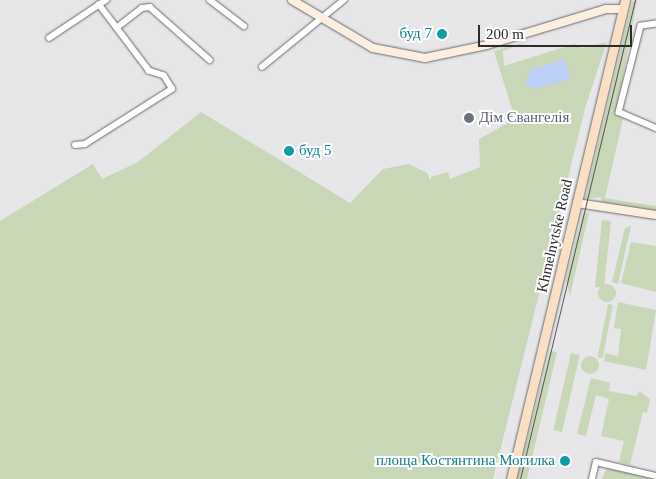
<!DOCTYPE html>
<meta charset="utf-8">
<style>
body{margin:0}
#map{position:relative;width:656px;height:479px;overflow:hidden;background:#e7e7e9;font-family:Georgia,serif}
div>[style]{position:absolute}
[style*='--x']{left:calc(var(--x)*1px);top:calc(var(--y)*1px);width:calc(var(--w)*1px);rotate:calc(var(--a)*1deg)}
.green>*{inset:0;background:#c8d7b6;transform-origin:0 0}
.round{border-radius:50%}
.water>*{inset:0;background:#bacef8}
.roads{filter:drop-shadow(0 0 1px #68686a) drop-shadow(0 0 1px #68686a)}
.street>*{height:5.5px;margin:-2.75px;padding:0 2.75px;transform-origin:2.75px;border-radius:2.75px;background:#fff}
.secondary>*{height:8px;margin:-4px;padding:0 4px;transform-origin:4px;border-radius:4px;background:#fdefe0}
.primary>*{height:9px;margin:-4.5px;padding:0 4.5px;transform-origin:4.5px;border-radius:4.5px;background:#fadfc2}
.tram>*{height:1px;margin:-0.5px;padding:0 0.5px;transform-origin:0.5px;border-radius:0.5px;background:#515152}
.dots>*{width:14px;height:14px;translate:-50% -50%;box-sizing:border-box;border:2px solid #fff;border-radius:50%}
span{translate:-50% -50%;white-space:nowrap;text-align:center;line-height:1.15;-webkit-text-stroke:4px #fff;paint-order:stroke}
.culture-label{font-size:15px;color:#0d838f}
.right{translate:-100% -50%;text-align:right}
.left{translate:0 -50%;text-align:left}
.worship-label{font-size:15px;color:#5b616d}
.street-label{font-size:15px;color:#2b2b2b}
.scale{position:absolute;left:478px;top:25px;width:154px;height:22px;box-sizing:border-box;border:2px solid #2b2b2b;border-top:0;padding-left:6px;font-size:15px;line-height:18px;white-space:nowrap;color:#2b2b2b;-webkit-text-stroke:4px #fff;paint-order:stroke}
</style>
<div id="map">
<div class="green">
<div style="clip-path:polygon(637px 0,616px 115px,623px 119px,605px 198px,656px 206px,656px 211px,601px 202px,601px 197px,585px 199px,632px 2px)"></div>
<div style="clip-path:polygon(535px 39px,503px 51px,504px 66px,574px 44px,583px 48px,607px 42px,586px 105px,493px 479px,0 479px,0 221px,93px 164px,102px 179px,138px 162px,201px 112px,350px 203px,383px 169px,409px 164px,427px 173px,431px 181px,431px 177px,448px 172px,450px 179px,480px 167px,479px 139px,515px 119px,494px 51px)"></div>
<div style="clip-path:polygon(583px 212px,589px 213px,570px 296px,566px 280px)"></div>
<div style="left:602px;top:220px;width:9px;height:67px;rotate:6deg"></div>
<div style="clip-path:polygon(631px 226px,618px 284px,612px 282px,625px 228px)"></div>
<div style="clip-path:polygon(631px 242px,656px 246px,656px 292px,621px 283px)"></div>
<div class="round" style="left:598px;top:284px;width:18px;height:18px"></div>
<div style="clip-path:polygon(618px 302px,656px 310px,646px 370px,604px 361px,605px 353px,618px 356px,621px 329px,614px 328px)"></div>
<div style="left:608px;top:304px;width:5px;height:54px;rotate:11deg"></div>
<div style="clip-path:polygon(550px 351px,557px 352px,527px 479px,517px 479px)"></div>
<div style="left:571px;top:353px;width:9px;height:79px;rotate:13deg"></div>
<div class="round" style="left:581px;top:356px;width:18px;height:18px"></div>
<div style="clip-path:polygon(591px 378px,610px 383px,609px 391px,637px 396px,639px 391px,650px 399px,647px 413px,643px 412px,630px 465px,619px 462px,624px 441px,601px 436px,609px 399px,596px 395px,586px 436px,577px 434px)"></div>
<div style="clip-path:polygon(607px 467px,655px 479px,602px 479px)"></div>
</div>
<div class="water">
<div style="clip-path:polygon(565px 59px,570px 79px,535px 89px,525px 83px,531px 70px)"></div>
</div>
<div class="roads">
<div class="street">
<div style="--x:210;--y:0;--w:43;--a:37.4"></div>
<div style="--x:656;--y:24;--w:15;--a:172"></div>
<div style="--x:641;--y:26;--w:89;--a:104.3"></div>
<div style="--x:619;--y:112;--w:40;--a:23.4"></div>
<div style="--x:119;--y:26;--w:29;--a:-38"></div>
<div style="--x:142;--y:8;--w:8;--a:-7"></div>
<div style="--x:150;--y:7;--w:80;--a:41.5"></div>
<div style="--x:49;--y:38;--w:69;--a:-33.7"></div>
<div style="--x:262;--y:67;--w:106;--a:-39.3"></div>
<div style="--x:75;--y:145;--w:10;--a:-6"></div>
<div style="--x:85;--y:144;--w:103;--a:-32.3"></div>
<div style="--x:172;--y:89;--w:15;--a:-122"></div>
<div style="--x:164;--y:76;--w:16;--a:-162"></div>
<div style="--x:149;--y:71;--w:83;--a:-127.1"></div>
<div style="--x:592;--y:479;--w:17;--a:-77"></div>
<div style="--x:596;--y:462;--w:62;--a:13.1"></div>
</div>
<div class="secondary">
<div style="--x:292;--y:0;--w:94;--a:30.7"></div>
<div style="--x:373;--y:48;--w:53;--a:10.9"></div>
<div style="--x:425;--y:58;--w:63;--a:-11.8"></div>
<div style="--x:487;--y:45;--w:124;--a:-16.8"></div>
<div style="--x:606;--y:9;--w:17;--a:0"></div>
<div style="--x:577;--y:203;--w:80;--a:8.6"></div>
</div>
<div class="primary">
<div style="--x:511;--y:479;--w:492;--a:-76.6"></div>
</div>
</div>
<div class="tram">
<div style="--x:520;--y:479;--w:493;--a:-76.5"></div>
</div>
<div class="dots">
<div style="left:442px;top:34px;background:#0f9aa8"></div>
<div style="left:469px;top:118px;background:#6b7280"></div>
<div style="left:289px;top:151px;background:#0f9aa8"></div>
<div style="left:565px;top:461px;background:#0f9aa8"></div>
</div>
<div class="culture-label">
<span class="right" style="left:432px;top:34px">буд 7</span>
<span class="left" style="left:299px;top:151px">буд 5</span>
<span class="right" style="left:555px;top:461px">площа Костянтина Могилка</span>
</div>
<div class="worship-label">
<span class="left" style="left:479px;top:118px">Дім Євангелія</span>
</div>
<div class="street-label">
<span style="left:555px;top:236px;rotate:-77deg">Khmelnytske Road</span>
</div>
<div class="scale">200 m</div>
</div>
